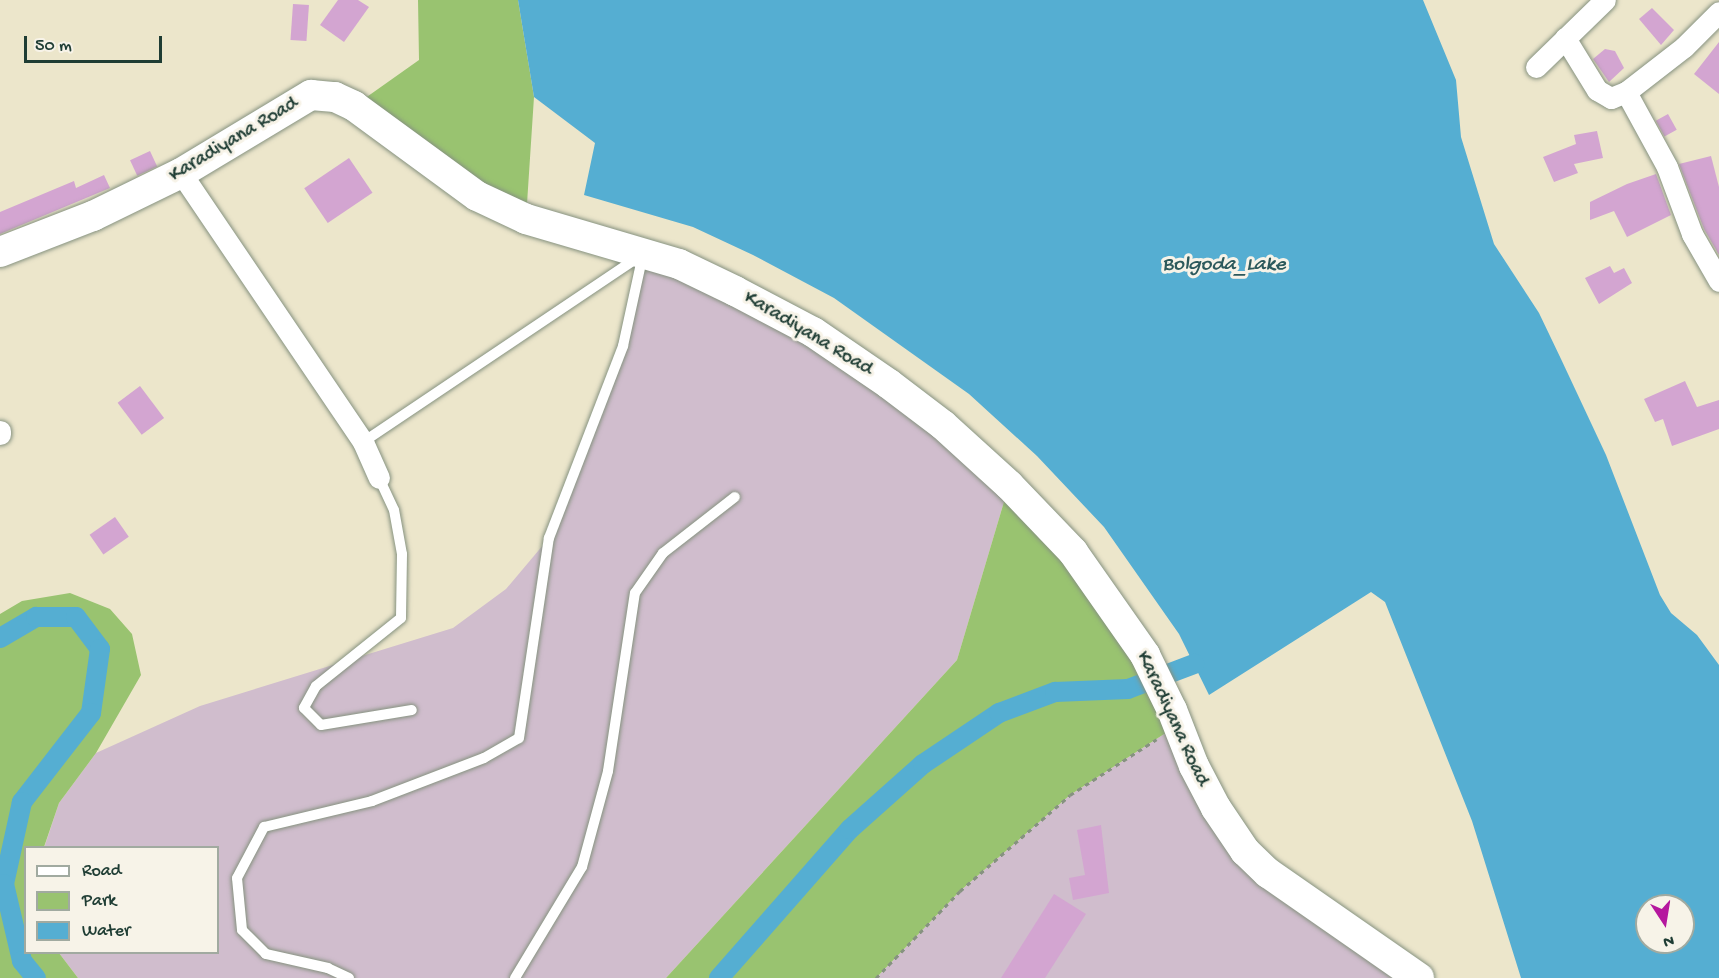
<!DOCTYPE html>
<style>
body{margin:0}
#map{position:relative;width:1719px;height:978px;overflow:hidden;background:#ece6cb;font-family:"Gochi Hand",sans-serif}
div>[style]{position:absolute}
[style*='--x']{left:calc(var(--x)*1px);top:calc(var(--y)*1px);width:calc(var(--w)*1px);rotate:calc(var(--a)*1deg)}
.industrial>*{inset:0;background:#d0bdcd}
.green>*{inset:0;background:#99c370}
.water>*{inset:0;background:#55aed2}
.canal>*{height:20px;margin:-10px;padding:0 10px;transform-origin:10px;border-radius:10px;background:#55aed2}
.building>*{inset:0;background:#d3a5d1;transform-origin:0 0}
.path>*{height:3px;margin-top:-1.5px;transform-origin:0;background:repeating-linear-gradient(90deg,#869280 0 4.5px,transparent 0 9px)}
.roads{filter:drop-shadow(0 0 2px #869280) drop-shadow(0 0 2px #869280)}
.lane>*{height:10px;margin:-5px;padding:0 5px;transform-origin:5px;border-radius:5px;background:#fff}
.street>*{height:21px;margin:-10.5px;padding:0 10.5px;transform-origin:10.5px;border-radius:10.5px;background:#fff}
.secondary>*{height:30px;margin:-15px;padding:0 15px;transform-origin:15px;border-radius:15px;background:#fff}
span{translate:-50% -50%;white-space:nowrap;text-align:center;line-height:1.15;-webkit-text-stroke:6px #f7f3e8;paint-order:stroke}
.street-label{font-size:20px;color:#1f3d34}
.water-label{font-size:21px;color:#2c595c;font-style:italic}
.legend{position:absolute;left:24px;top:846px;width:195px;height:108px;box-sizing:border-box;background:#f7f3e8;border:2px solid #a1aaa0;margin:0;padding:8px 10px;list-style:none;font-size:18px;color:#1f3d34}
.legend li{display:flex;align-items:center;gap:12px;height:30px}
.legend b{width:30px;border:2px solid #a1aaa0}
.north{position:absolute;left:1635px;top:894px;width:60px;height:60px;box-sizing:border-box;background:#f7f3e8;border:2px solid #a1aaa0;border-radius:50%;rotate:168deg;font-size:16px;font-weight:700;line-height:24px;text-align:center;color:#1f3d34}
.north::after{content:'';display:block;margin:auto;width:21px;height:27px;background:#b5179e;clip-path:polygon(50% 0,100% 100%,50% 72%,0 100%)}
.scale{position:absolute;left:24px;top:36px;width:138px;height:27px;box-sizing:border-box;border:3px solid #1f3d34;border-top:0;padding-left:8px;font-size:18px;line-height:21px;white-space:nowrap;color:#1f3d34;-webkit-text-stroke:4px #f7f3e8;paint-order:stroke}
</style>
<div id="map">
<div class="industrial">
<div style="clip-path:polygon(643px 254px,735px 291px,1009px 485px,957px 660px,666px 978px,78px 978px,59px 953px,218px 952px,218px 848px,44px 848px,59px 803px,96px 753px,200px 706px,453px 628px,506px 589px,549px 538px,623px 346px)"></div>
<div style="clip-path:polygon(1178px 725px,1233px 836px,1419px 978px,876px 978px,960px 891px,1070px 795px)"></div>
</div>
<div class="green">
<div style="clip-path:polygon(418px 0,518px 0,534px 97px,526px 219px,354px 106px,419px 60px)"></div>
<div style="clip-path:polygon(1009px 485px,1178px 725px,1070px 795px,960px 891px,876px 978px,666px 978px,957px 660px)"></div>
<div style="clip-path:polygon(70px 593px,110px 609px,132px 634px,141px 675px,96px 753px,59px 803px,44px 847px,26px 848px,26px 952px,59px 953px,78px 978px,0 978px,0 614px,22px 601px)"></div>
</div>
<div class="water">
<div style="clip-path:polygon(evenodd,518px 0,1423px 0,1456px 80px,1461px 137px,1494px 244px,1539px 313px,1561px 359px,1606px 455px,1660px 595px,1671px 613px,1697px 635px,1719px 665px,1719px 978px,1521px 978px,1472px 821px,1385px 602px,1371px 592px,1209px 695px,1179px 634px,1104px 527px,1037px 456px,969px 394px,834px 298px,753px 255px,693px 227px,584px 195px,595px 143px,534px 97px,518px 0,1647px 906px,1683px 906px,1683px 942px,1647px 942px,1647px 906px)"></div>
</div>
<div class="canal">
<div style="--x:0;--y:638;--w:42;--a:-30.3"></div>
<div style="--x:36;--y:617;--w:40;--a:0"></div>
<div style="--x:76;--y:617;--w:40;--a:53"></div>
<div style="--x:100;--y:649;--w:65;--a:98"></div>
<div style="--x:91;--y:713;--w:113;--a:127.8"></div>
<div style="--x:22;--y:802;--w:84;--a:102.4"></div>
<div style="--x:4;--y:884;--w:79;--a:76.8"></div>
<div style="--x:22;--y:961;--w:22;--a:51"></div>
<div style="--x:719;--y:978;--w:198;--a:-48.7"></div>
<div style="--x:850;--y:829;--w:98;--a:-41.7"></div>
<div style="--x:923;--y:764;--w:92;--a:-33.9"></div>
<div style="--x:999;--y:713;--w:60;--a:-20.6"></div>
<div style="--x:1055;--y:692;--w:73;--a:-2.4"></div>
<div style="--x:1128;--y:689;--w:71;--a:-20.7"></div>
</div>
<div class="building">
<div style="clip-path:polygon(338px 0,358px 0,369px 7px,344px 42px,320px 25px)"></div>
<div style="left:293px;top:4px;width:16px;height:36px;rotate:4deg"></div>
<div style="clip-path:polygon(1652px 8px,1674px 30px,1661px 45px,1639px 19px)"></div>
<div style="clip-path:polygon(1719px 42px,1719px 94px,1694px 74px)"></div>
<div style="clip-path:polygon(1605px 49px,1615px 51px,1624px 68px,1609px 82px,1593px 59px)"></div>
<div style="left:1668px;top:114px;width:18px;height:14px;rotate:61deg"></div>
<div style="clip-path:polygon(1597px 131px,1603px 158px,1574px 164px,1578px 173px,1554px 182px,1543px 157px,1576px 144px,1574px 135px)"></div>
<div style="left:150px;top:151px;width:17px;height:22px;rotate:65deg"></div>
<div style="clip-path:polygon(1711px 156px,1719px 187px,1719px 255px,1704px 229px,1679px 164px)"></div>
<div style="left:349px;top:158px;width:42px;height:54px;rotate:56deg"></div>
<div style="clip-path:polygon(1656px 174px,1671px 215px,1627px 237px,1614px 211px,1590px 220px,1590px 202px,1627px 184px)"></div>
<div style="clip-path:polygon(104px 175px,110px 188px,0 234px,0 212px,74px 181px,76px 188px)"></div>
<div style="clip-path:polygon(1610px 266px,1614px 273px,1624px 268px,1632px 283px,1599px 304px,1585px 278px)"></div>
<div style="clip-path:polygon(1685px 381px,1697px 407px,1719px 400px,1719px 429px,1672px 446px,1663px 419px,1655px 422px,1644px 399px)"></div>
<div style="left:140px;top:386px;width:40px;height:28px;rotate:53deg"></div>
<div style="left:115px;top:517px;width:24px;height:31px;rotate:55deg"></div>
<div style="clip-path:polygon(1101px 825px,1109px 893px,1073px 900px,1069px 878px,1085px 875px,1077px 830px)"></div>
<div style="clip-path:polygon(1054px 894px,1086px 914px,1045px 978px,1001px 978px)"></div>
</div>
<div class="path">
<div style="--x:876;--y:978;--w:121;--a:-46"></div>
<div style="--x:960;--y:891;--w:146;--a:-41.1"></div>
<div style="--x:1070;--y:795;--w:103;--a:-32.8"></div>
</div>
<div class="roads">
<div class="lane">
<div style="--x:379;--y:478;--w:35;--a:65"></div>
<div style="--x:394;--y:510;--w:45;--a:79.7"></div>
<div style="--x:402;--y:554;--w:64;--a:90.9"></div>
<div style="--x:401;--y:618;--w:109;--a:141.3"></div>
<div style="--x:316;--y:686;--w:25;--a:119"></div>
<div style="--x:304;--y:708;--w:24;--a:45"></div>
<div style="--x:321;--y:725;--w:92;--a:-9.4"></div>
<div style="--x:349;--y:978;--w:23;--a:-155"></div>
<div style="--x:328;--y:968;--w:64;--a:-167.3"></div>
<div style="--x:266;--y:954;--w:34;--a:-135"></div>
<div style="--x:242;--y:930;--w:52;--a:-95.5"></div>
<div style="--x:237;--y:878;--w:58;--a:-62.1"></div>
<div style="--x:264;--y:827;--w:111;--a:-13.5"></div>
<div style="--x:372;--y:801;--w:120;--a:-21"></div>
<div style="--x:484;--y:758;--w:40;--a:-29.7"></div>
<div style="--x:519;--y:738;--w:202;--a:-81.5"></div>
<div style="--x:549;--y:538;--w:206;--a:-68.9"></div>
<div style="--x:623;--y:346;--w:94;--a:-77.7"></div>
<div style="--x:643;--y:254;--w:337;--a:146.1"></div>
<div style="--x:515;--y:978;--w:130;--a:-58.9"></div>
<div style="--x:582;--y:867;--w:99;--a:-74.8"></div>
<div style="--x:608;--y:771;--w:180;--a:-81.4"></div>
<div style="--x:635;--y:593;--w:49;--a:-55"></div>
<div style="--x:663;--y:553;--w:91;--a:-37.9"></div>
</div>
<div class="street">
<div style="--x:1565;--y:38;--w:61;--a:58.4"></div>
<div style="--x:1597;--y:90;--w:16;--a:30"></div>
<div style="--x:1611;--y:98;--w:16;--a:-22"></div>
<div style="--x:1626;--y:92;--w:73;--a:-37.8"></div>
<div style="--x:1684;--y:47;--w:49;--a:-45"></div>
<div style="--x:1536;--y:67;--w:96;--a:-44.2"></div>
<div style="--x:1626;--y:92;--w:85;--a:61.3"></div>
<div style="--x:1667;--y:167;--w:72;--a:69.5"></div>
<div style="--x:1692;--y:234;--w:54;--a:60.1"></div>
<div style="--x:181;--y:173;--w:325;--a:55.9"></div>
<div style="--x:363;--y:442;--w:39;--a:66"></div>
<div style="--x:0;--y:431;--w:3;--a:90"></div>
</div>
<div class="secondary">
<div style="--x:0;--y:252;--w:100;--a:-21.2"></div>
<div style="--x:93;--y:216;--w:98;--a:-26"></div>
<div style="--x:181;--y:173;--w:152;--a:-31"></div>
<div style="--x:311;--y:95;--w:24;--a:5"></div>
<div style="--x:335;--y:97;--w:21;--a:25"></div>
<div style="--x:354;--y:106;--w:152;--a:36.2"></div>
<div style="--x:477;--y:196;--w:54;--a:25.1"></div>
<div style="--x:526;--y:219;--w:159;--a:16.4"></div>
<div style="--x:679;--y:264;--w:62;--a:25.7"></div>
<div style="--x:735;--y:291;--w:88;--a:27.7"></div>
<div style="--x:813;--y:332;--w:92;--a:34.4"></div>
<div style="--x:889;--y:384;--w:68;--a:37.2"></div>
<div style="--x:943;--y:425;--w:89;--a:42.3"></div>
<div style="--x:1009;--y:485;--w:93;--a:46.3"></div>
<div style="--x:1073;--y:552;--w:126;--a:55"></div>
<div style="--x:1145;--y:655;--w:61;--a:63.9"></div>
<div style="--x:1172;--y:710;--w:60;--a:68.6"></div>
<div style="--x:1194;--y:766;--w:47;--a:62.4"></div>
<div style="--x:1216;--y:808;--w:52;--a:56"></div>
<div style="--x:1245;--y:851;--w:32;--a:44"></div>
<div style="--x:1268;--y:873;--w:184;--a:34.8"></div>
</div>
</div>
<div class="street-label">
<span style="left:234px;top:140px;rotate:-31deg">Karadiyana Road</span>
<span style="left:808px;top:334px;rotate:31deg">Karadiyana Road</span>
<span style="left:1172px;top:719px;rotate:65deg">Karadiyana Road</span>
</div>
<div class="water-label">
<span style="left:1224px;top:266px">Bolgoda_Lake</span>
</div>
<ul class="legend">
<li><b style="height:8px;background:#fff"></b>Road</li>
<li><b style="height:16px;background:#99c370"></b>Park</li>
<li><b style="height:16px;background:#55aed2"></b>Water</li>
</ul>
<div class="north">N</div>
<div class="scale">50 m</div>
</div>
